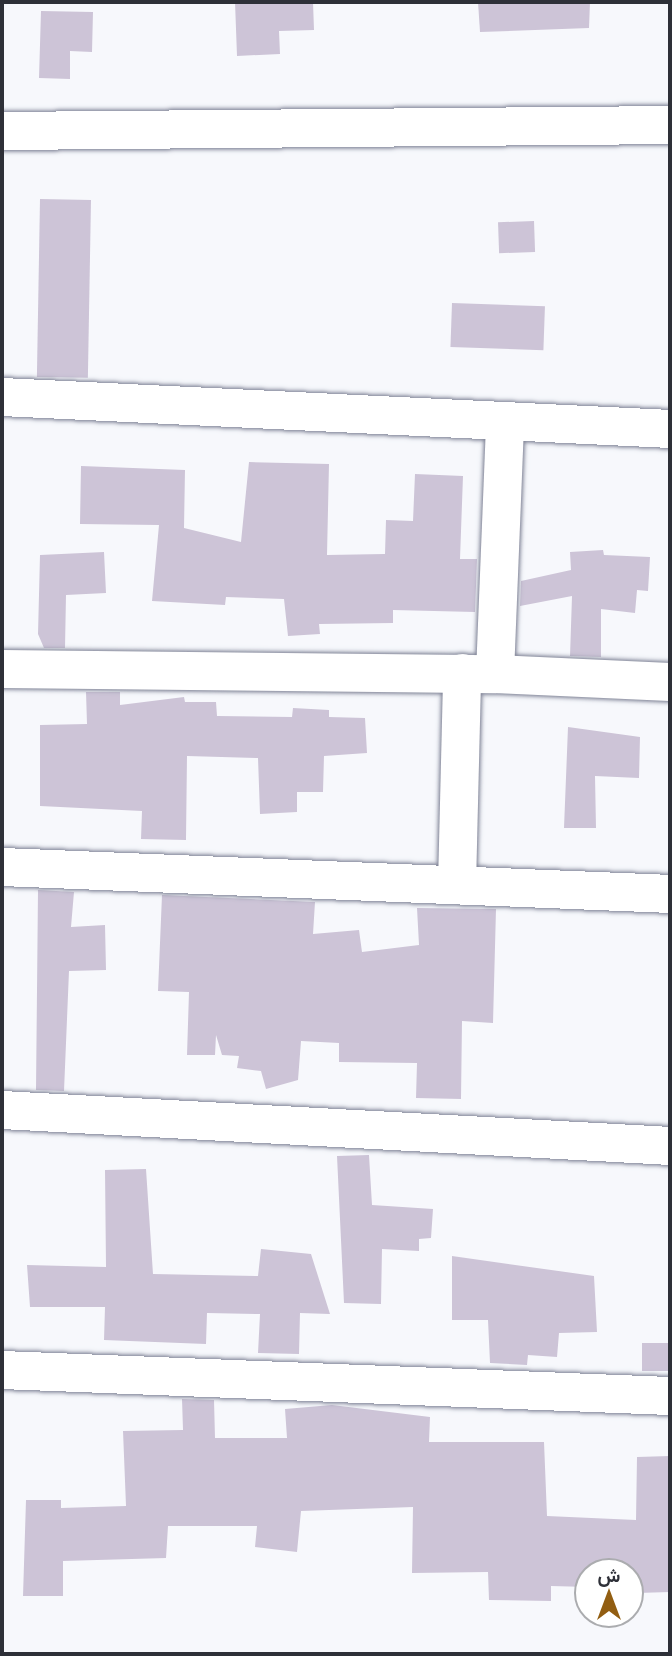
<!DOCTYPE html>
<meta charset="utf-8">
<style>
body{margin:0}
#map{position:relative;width:672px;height:1656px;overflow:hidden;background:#f7f8fc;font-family:"Playfair Display",Vazirmatn,serif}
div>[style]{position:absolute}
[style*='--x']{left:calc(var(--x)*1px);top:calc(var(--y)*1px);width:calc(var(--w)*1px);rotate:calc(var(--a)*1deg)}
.building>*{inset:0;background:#cdc4d7;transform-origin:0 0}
.roads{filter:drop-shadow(0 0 2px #7f8396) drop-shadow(0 0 2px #7f8396)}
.minor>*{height:38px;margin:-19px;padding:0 19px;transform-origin:19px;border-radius:19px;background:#fff}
span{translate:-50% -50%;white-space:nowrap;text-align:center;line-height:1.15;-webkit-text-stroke:5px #fff;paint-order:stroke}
.frame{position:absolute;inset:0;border:4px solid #2e3038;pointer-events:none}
.north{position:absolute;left:574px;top:1558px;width:70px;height:70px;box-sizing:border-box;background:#fff;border:2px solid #abacaf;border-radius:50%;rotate:0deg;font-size:19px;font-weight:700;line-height:28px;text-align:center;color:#2e3038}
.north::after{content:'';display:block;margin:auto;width:24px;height:32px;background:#925e12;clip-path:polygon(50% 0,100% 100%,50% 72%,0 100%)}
</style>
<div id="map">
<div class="building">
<div style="clip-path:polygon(235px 2px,313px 2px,314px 30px,279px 31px,280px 54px,237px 56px)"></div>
<div style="clip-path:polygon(478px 2px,590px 2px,589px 28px,480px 32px)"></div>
<div style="clip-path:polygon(41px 11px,93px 12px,92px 52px,70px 51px,70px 79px,39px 78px)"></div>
<div style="left:40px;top:199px;width:51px;height:178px;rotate:1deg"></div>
<div style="left:534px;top:221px;width:31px;height:36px;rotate:88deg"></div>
<div style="left:452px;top:303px;width:93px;height:44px;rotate:2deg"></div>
<div style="clip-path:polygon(249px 462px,329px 464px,327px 555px,385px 554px,386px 520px,413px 521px,415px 474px,463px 476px,460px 559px,477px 559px,475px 612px,393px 610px,393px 623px,319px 624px,320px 634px,288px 636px,284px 599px,226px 597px,225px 605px,152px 601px,159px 525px,80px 524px,81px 466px,185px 470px,184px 528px,241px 542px)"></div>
<div style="clip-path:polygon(603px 550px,604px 555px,650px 557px,648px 591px,637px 590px,635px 613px,601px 609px,601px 657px,570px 656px,572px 596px,520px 606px,521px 581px,571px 570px,570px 552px)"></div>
<div style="clip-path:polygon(104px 552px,106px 593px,66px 595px,65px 648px,44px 648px,38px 634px,40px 555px)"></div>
<div style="clip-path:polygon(86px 692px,120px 692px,120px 705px,184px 697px,185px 702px,216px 702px,217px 716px,292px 717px,293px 708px,329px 710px,329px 717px,365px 718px,367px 753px,324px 756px,323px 792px,297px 792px,297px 812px,260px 814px,258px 758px,187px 756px,186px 840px,141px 839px,142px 811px,40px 806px,40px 725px,87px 724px)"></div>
<div style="clip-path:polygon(568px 727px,640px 737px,639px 778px,595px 776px,596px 828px,564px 828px)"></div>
<div style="clip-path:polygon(38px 890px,74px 892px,71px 927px,105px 925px,106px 970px,69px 971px,64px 1091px,36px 1090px)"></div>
<div style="clip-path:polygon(162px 895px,315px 902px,313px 934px,359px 930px,362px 952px,419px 945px,417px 908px,496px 909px,493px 1023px,462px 1021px,461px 1099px,416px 1098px,417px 1063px,339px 1062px,339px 1043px,301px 1041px,298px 1080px,266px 1089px,261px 1071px,237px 1068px,239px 1056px,222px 1055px,216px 1035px,215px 1055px,187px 1055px,189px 992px,158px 991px)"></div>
<div style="clip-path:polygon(369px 1155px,372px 1205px,433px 1209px,431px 1238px,419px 1239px,419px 1251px,382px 1249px,381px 1304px,344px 1303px,337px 1156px)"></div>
<div style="clip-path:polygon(146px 1169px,153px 1274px,258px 1276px,261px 1249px,311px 1254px,330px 1314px,300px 1313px,299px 1354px,258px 1353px,260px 1314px,207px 1313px,206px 1344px,104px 1340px,105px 1307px,30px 1307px,27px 1265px,106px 1267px,105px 1170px)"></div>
<div style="clip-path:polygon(452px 1256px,594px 1276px,597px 1332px,559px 1333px,557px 1357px,528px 1355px,527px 1365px,490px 1363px,488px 1320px,452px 1320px)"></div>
<div style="left:670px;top:1343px;width:28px;height:28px;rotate:90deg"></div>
<div style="clip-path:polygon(182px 1399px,214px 1400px,215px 1438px,287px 1438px,285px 1409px,332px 1405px,430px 1417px,429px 1442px,544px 1442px,547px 1516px,636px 1520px,637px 1457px,670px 1456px,670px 1592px,637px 1593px,630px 1572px,588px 1572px,588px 1587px,551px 1586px,551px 1601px,489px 1600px,488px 1572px,412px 1573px,413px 1507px,301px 1511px,297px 1552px,255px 1547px,257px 1526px,168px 1526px,166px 1558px,63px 1561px,63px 1596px,23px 1596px,26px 1500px,61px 1500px,61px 1508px,126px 1506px,123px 1431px,183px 1430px)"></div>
</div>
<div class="roads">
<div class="minor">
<div style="--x:2;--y:131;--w:668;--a:-0.51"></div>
<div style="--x:2;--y:397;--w:669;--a:2.74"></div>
<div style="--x:2;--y:669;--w:493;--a:0.6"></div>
<div style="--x:495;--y:674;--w:175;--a:2.6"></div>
<div style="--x:495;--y:674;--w:250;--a:-87.7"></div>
<div style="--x:2;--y:867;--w:669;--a:2.31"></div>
<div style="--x:457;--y:885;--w:212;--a:-88.6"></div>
<div style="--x:2;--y:1110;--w:669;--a:3.08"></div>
<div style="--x:2;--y:1370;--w:669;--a:2.23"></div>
</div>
</div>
<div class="frame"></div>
<div class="north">ش</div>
</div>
